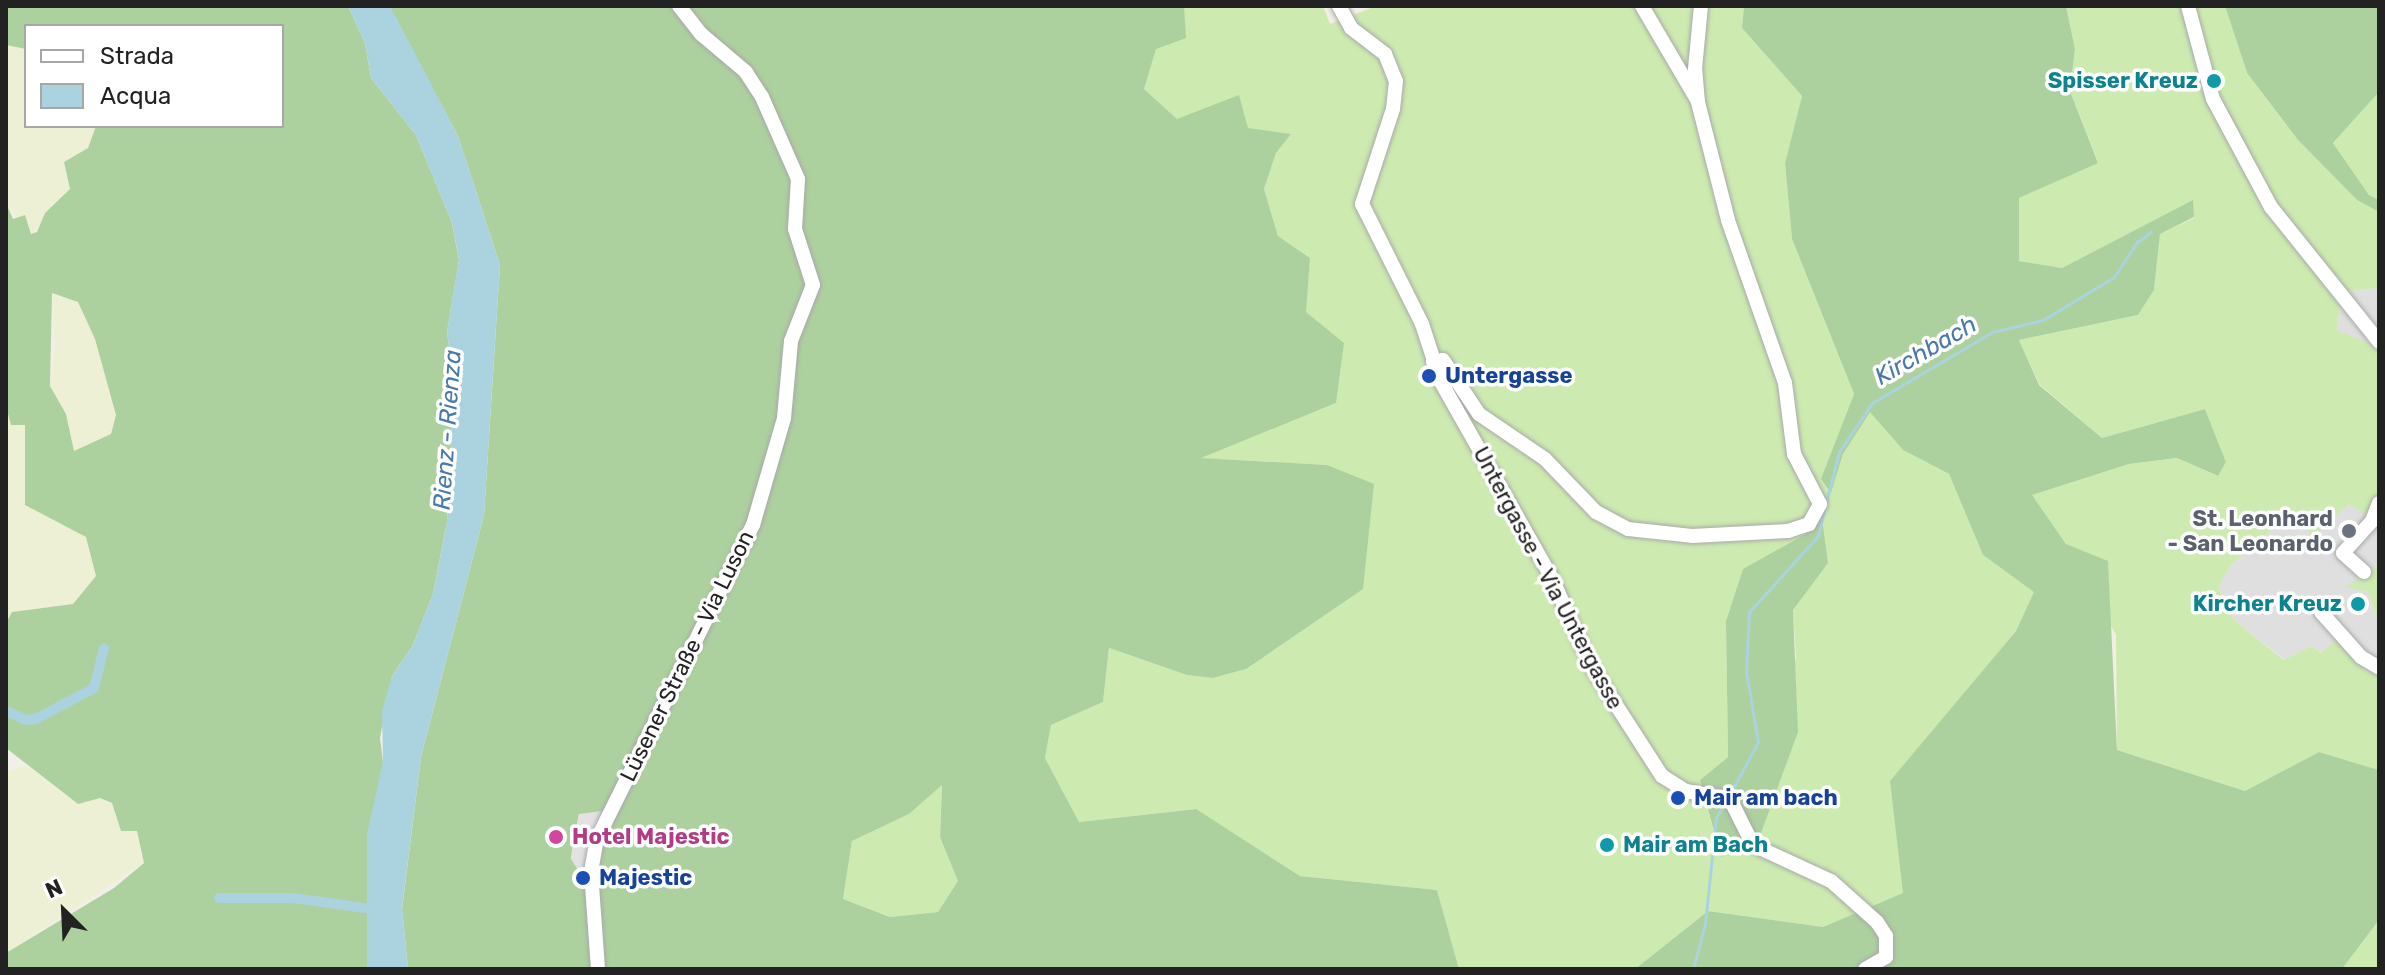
<!DOCTYPE html>
<meta charset="utf-8">
<style>
body{margin:0}
#map{position:relative;width:2385px;height:975px;overflow:hidden;background:#f2efe9;font-family:Rubik,sans-serif}
div>[style]{position:absolute}
[style*='--x']{left:calc(var(--x)*1px);top:calc(var(--y)*1px);width:calc(var(--w)*1px);rotate:calc(var(--a)*1deg)}
.residential>*{inset:0;background:#e0dfdf}
.farmland>*{inset:0;background:#eef0d5}
.grass>*{inset:0;background:#cdebb0}
.forest>*{inset:0;background:#add19e}
.parking>*{inset:0;background:#e2e2e2}
.water>*{inset:0;background:#aad3df}
.stream>*{height:3px;margin:-1.5px;padding:0 1.5px;transform-origin:1.5px;border-radius:1.5px;background:#aad3df}
.canal>*{height:10px;margin:-5px;padding:0 5px;transform-origin:5px;border-radius:5px;background:#aad3df}
.roads{filter:drop-shadow(0 0 2px #a9a9a9) drop-shadow(0 0 2px #a9a9a9)}
.minor>*{height:14px;margin:-7px;padding:0 7px;transform-origin:7px;border-radius:7px;background:#fff}
.dots>*{width:22px;height:22px;translate:-50% -50%;box-sizing:border-box;border:4px solid #fff;border-radius:50%}
span{translate:-50% -50%;white-space:nowrap;text-align:center;line-height:1.15;-webkit-text-stroke:7px #fff;paint-order:stroke}
.culture-label{font-size:22px;color:#0d838f;font-weight:700}
.right{translate:-100% -50%;text-align:right}
.left{translate:0 -50%;text-align:left}
.transit-label{font-size:22px;color:#164399;font-weight:700}
.worship-label{font-size:22px;color:#5b616d;font-weight:700}
.street-label{font-size:22px;color:#222}
.hotel-label{font-size:22px;color:#b23c85;font-weight:700}
.water-label{font-size:24px;color:#4a7aab;font-style:italic}
.frame{position:absolute;inset:0;border:8px solid #222;pointer-events:none}
.legend{position:absolute;left:24px;top:24px;width:260px;height:104px;box-sizing:border-box;background:#fff;border:2px solid #a7a7a7;margin:0;padding:10px 14px;list-style:none;font-size:24px;color:#222}
.legend li{display:flex;align-items:center;gap:16px;height:40px}
.legend b{width:40px;border:2px solid #a7a7a7}
.north{position:absolute;left:24px;top:871px;width:80px;height:80px;-webkit-text-stroke:6px #fff;paint-order:stroke;rotate:336deg;font-size:22px;font-weight:700;line-height:32px;text-align:center;color:#222}
.north::after{content:'';display:block;margin:auto;width:28px;height:36px;background:#222;clip-path:polygon(50% 0,100% 100%,50% 72%,0 100%)}
</style>
<div id="map">
<div class="residential">
<div style="clip-path:polygon(2379px 288px,2379px 348px,2337px 331px,2341px 292px)"></div>
<div style="clip-path:polygon(2379px 492px,2379px 565px,2347px 587px,2368px 592px,2379px 622px,2379px 676px,2367px 672px,2335px 640px,2321px 653px,2311px 646px,2285px 660px,2234px 620px,2218px 587px,2231px 565px,2290px 514px,2313px 536px,2349px 504px)"></div>
</div>
<div class="farmland">
<div style="clip-path:polygon(6px 45px,26px 49px,26px 126px,96px 126px,70px 189px,31px 235px,6px 203px)"></div>
<div style="clip-path:polygon(51px 293px,78px 302px,95px 339px,116px 415px,111px 434px,74px 451px,66px 414px,50px 386px,55px 344px)"></div>
<div style="clip-path:polygon(6px 406px,11px 425px,25px 425px,25px 505px,87px 537px,96px 576px,73px 604px,12px 612px,6px 623px)"></div>
<div style="clip-path:polygon(26px 765px,78px 804px,100px 798px,112px 803px,121px 831px,137px 830px,144px 863px,6px 953px,6px 773px)"></div>
</div>
<div class="grass">
<div style="clip-path:polygon(evenodd,1184px 6px,1323px 6px,1330px 24px,1376px 6px,1744px 6px,1742px 28px,1802px 96px,1785px 163px,1792px 239px,1854px 394px,1822px 480px,1831px 492px,1843px 454px,1870px 411px,1903px 450px,1949px 474px,1983px 555px,2035px 592px,2016px 631px,1891px 781px,1904px 893px,1823px 927px,1708px 911px,1635px 969px,1459px 969px,1437px 890px,1300px 876px,1195px 809px,1079px 822px,1045px 758px,1051px 725px,1103px 702px,1109px 648px,1187px 675px,1213px 678px,1246px 669px,1300px 629px,1327px 465px,1199px 458px,1336px 403px,1305px 312px,1310px 258px,1278px 236px,1264px 189px,1276px 153px,1290px 134px,1177px 119px,1144px 89px,1156px 48px,1184px 6px,1818px 518px,1827px 563px,1793px 610px,1796px 658px,1720px 856px,1700px 780px,1728px 757px,1726px 621px,1743px 570px,1811px 531px,1818px 518px)"></div>
<div style="clip-path:polygon(2066px 6px,2225px 6px,2247px 73px,2298px 140px,2357px 200px,2379px 212px,2379px 288px,2341px 292px,2337px 330px,2379px 348px,2379px 492px,2368px 516px,2349px 504px,2313px 537px,2290px 514px,2231px 565px,2218px 587px,2234px 620px,2284px 660px,2311px 646px,2321px 653px,2335px 640px,2367px 672px,2379px 676px,2379px 770px,2319px 752px,2245px 791px,2117px 750px,2116px 635px,2066px 544px,2031px 495px,2129px 464px,2177px 458px,2217px 476px,2226px 462px,2205px 409px,2102px 438px,2039px 384px,2019px 340px,2138px 315px,2154px 290px,2160px 234px,2194px 218px,2192px 201px,2062px 268px,2019px 261px,2019px 198px,2098px 162px,2070px 91px,2075px 49px)"></div>
<div style="clip-path:polygon(2379px 92px,2379px 200px,2369px 195px,2333px 143px)"></div>
<div style="clip-path:polygon(2379px 565px,2379px 622px,2368px 592px,2346px 587px)"></div>
<div style="clip-path:polygon(942px 784px,940px 837px,959px 880px,938px 912px,890px 917px,843px 899px,852px 841px,909px 814px)"></div>
<div style="clip-path:polygon(2379px 920px,2379px 969px,2342px 969px)"></div>
</div>
<div class="forest">
<div style="clip-path:polygon(evenodd,6px 6px,348px 6px,365px 43px,371px 78px,416px 135px,452px 223px,459px 260px,447px 332px,454px 382px,447px 522px,433px 594px,413px 645px,392px 676px,380px 738px,383px 762px,378px 805px,367px 834px,367px 969px,6px 969px,6px 953px,114px 888px,144px 863px,137px 831px,121px 831px,112px 803px,100px 798px,78px 804px,6px 748px,6px 623px,12px 612px,73px 604px,96px 576px,86px 537px,25px 505px,25px 425px,11px 425px,6px 406px,6px 203px,13px 219px,25px 215px,31px 234px,37px 232px,45px 213px,70px 189px,64px 162px,88px 148px,96px 126px,282px 126px,282px 26px,26px 26px,26px 49px,6px 45px,6px 6px,52px 293px,78px 302px,95px 339px,116px 415px,111px 434px,74px 451px,66px 414px,50px 386px,52px 293px)"></div>
<div style="clip-path:polygon(evenodd,389px 6px,1184px 6px,1186px 38px,1156px 49px,1144px 89px,1177px 119px,1239px 95px,1248px 128px,1291px 134px,1276px 153px,1264px 189px,1278px 236px,1310px 258px,1306px 312px,1344px 343px,1336px 403px,1201px 458px,1327px 465px,1374px 484px,1363px 589px,1246px 669px,1213px 678px,1187px 675px,1109px 648px,1103px 702px,1051px 725px,1045px 758px,1079px 822px,1196px 809px,1300px 876px,1437px 890px,1459px 969px,408px 969px,402px 909px,421px 757px,484px 515px,500px 265px,458px 136px,389px 6px,942px 785px,940px 837px,958px 881px,938px 912px,890px 917px,843px 899px,852px 841px,909px 814px,942px 785px,389px 6px,579px 814px,594px 833px,571px 859px,572px 851px,579px 814px)"></div>
<div style="clip-path:polygon(1744px 6px,2066px 6px,2075px 49px,2070px 91px,2098px 163px,2019px 198px,2019px 261px,2062px 268px,2193px 200px,2194px 217px,2160px 234px,2154px 290px,2138px 315px,2019px 340px,2039px 385px,2102px 438px,2205px 409px,2226px 462px,2218px 476px,2177px 458px,2129px 464px,2032px 495px,2066px 544px,2108px 561px,2117px 750px,2245px 791px,2319px 752px,2379px 770px,2379px 920px,2342px 969px,1635px 969px,1708px 911px,1823px 927px,1903px 893px,1890px 781px,2016px 631px,2034px 592px,1983px 555px,1949px 474px,1903px 450px,1870px 412px,1843px 454px,1831px 493px,1821px 479px,1854px 394px,1792px 239px,1785px 163px,1802px 96px,1742px 28px)"></div>
<div style="clip-path:polygon(2225px 6px,2379px 6px,2379px 92px,2333px 143px,2369px 195px,2379px 200px,2379px 212px,2357px 200px,2298px 140px,2247px 73px)"></div>
<div style="clip-path:polygon(1820px 504px,1828px 563px,1793px 610px,1798px 732px,1761px 833px,1721px 857px,1700px 780px,1728px 757px,1726px 621px,1743px 569px,1811px 531px)"></div>
</div>
<div class="parking">
<div style="clip-path:polygon(602px 811px,587px 873px,583px 878px,571px 859px,579px 814px)"></div>
</div>
<div class="water">
<div style="clip-path:polygon(348px 6px,389px 6px,396px 17px,458px 136px,500px 265px,484px 515px,421px 757px,402px 908px,408px 969px,367px 969px,367px 834px,383px 762px,382px 711px,392px 676px,413px 645px,433px 594px,447px 522px,454px 382px,447px 332px,459px 259px,452px 223px,416px 135px,371px 78px,365px 43px)"></div>
</div>
<div class="stream">
<div style="--x:1826;--y:502;--w:52;--a:-75.4"></div>
<div style="--x:1839;--y:452;--w:59;--a:-56"></div>
<div style="--x:1872;--y:403;--w:139;--a:-30.6"></div>
<div style="--x:1992;--y:332;--w:52;--a:-13.2"></div>
<div style="--x:2043;--y:320;--w:83;--a:-31.2"></div>
<div style="--x:2114;--y:277;--w:42;--a:-56.7"></div>
<div style="--x:2137;--y:242;--w:17;--a:-36"></div>
<div style="--x:1730;--y:794;--w:59;--a:-61.7"></div>
<div style="--x:1758;--y:742;--w:72;--a:-99.6"></div>
<div style="--x:1746;--y:671;--w:59;--a:-87.1"></div>
<div style="--x:1749;--y:612;--w:103;--a:-47.8"></div>
<div style="--x:1818;--y:536;--w:28;--a:-77"></div>
<div style="--x:1693;--y:969;--w:47;--a:-75.1"></div>
<div style="--x:1705;--y:924;--w:107;--a:-84.1"></div>
<div style="--x:1716;--y:818;--w:16;--a:-60"></div>
</div>
<div class="canal">
<div style="--x:6;--y:711;--w:22;--a:24"></div>
<div style="--x:26;--y:720;--w:10;--a:-6"></div>
<div style="--x:36;--y:719;--w:66;--a:-28.1"></div>
<div style="--x:94;--y:688;--w:41;--a:-76"></div>
<div style="--x:219;--y:898;--w:74;--a:0"></div>
<div style="--x:293;--y:898;--w:88;--a:7.9"></div>
</div>
<div class="roads">
<div class="minor">
<div style="--x:1339;--y:6;--w:25;--a:61"></div>
<div style="--x:1351;--y:28;--w:43;--a:37.4"></div>
<div style="--x:1385;--y:54;--w:29;--a:68"></div>
<div style="--x:1396;--y:81;--w:28;--a:96"></div>
<div style="--x:1393;--y:109;--w:100;--a:108.1"></div>
<div style="--x:1362;--y:204;--w:134;--a:63.4"></div>
<div style="--x:1422;--y:324;--w:61;--a:71.9"></div>
<div style="--x:1441;--y:382;--w:225;--a:60.5"></div>
<div style="--x:1552;--y:578;--w:96;--a:66.1"></div>
<div style="--x:1591;--y:666;--w:131;--a:57.2"></div>
<div style="--x:1662;--y:776;--w:28;--a:32"></div>
<div style="--x:1686;--y:791;--w:45;--a:10.3"></div>
<div style="--x:1730;--y:799;--w:51;--a:63.4"></div>
<div style="--x:1753;--y:845;--w:86;--a:24.8"></div>
<div style="--x:1831;--y:881;--w:62;--a:41.7"></div>
<div style="--x:1877;--y:922;--w:17;--a:57"></div>
<div style="--x:1886;--y:936;--w:21;--a:90"></div>
<div style="--x:1886;--y:957;--w:24;--a:150"></div>
<div style="--x:1642;--y:6;--w:107;--a:59.6"></div>
<div style="--x:2188;--y:6;--w:96;--a:75"></div>
<div style="--x:2213;--y:99;--w:123;--a:61.8"></div>
<div style="--x:2271;--y:207;--w:173;--a:51.3"></div>
<div style="--x:1433;--y:362;--w:10;--a:-11"></div>
<div style="--x:1443;--y:360;--w:65;--a:56.3"></div>
<div style="--x:1479;--y:414;--w:80;--a:34.3"></div>
<div style="--x:1545;--y:459;--w:74;--a:46.1"></div>
<div style="--x:1596;--y:512;--w:36;--a:28"></div>
<div style="--x:1628;--y:529;--w:64;--a:6.2"></div>
<div style="--x:1692;--y:536;--w:96;--a:-3"></div>
<div style="--x:1788;--y:531;--w:22;--a:-18"></div>
<div style="--x:1809;--y:524;--w:23;--a:-61"></div>
<div style="--x:1820;--y:504;--w:56;--a:-117.5"></div>
<div style="--x:1794;--y:454;--w:72;--a:-97.2"></div>
<div style="--x:1785;--y:383;--w:173;--a:-109.3"></div>
<div style="--x:1728;--y:220;--w:122;--a:-104.3"></div>
<div style="--x:1698;--y:102;--w:33;--a:-95"></div>
<div style="--x:1695;--y:69;--w:63;--a:-84.6"></div>
<div style="--x:2364;--y:572;--w:28;--a:-138"></div>
<div style="--x:2343;--y:553;--w:43;--a:-47.8"></div>
<div style="--x:2372;--y:521;--w:19;--a:-69"></div>
<div style="--x:2321;--y:612;--w:60;--a:48.4"></div>
<div style="--x:2361;--y:657;--w:21;--a:31"></div>
<div style="--x:598;--y:969;--w:97;--a:-94.1"></div>
<div style="--x:591;--y:872;--w:34;--a:-80"></div>
<div style="--x:597;--y:839;--w:351;--a:-63.6"></div>
<div style="--x:753;--y:525;--w:111;--a:-73.8"></div>
<div style="--x:784;--y:418;--w:77;--a:-84.8"></div>
<div style="--x:791;--y:341;--w:60;--a:-68.6"></div>
<div style="--x:813;--y:285;--w:59;--a:-107.8"></div>
<div style="--x:795;--y:229;--w:50;--a:-86.6"></div>
<div style="--x:798;--y:179;--w:90;--a:-113.7"></div>
<div style="--x:762;--y:97;--w:30;--a:-123"></div>
<div style="--x:746;--y:72;--w:59;--a:-139.8"></div>
<div style="--x:701;--y:34;--w:36;--a:-128"></div>
</div>
</div>
<div class="dots">
<div style="left:2214px;top:81px;background:#0f9aa8"></div>
<div style="left:1429px;top:376px;background:#1a4fb4"></div>
<div style="left:2349px;top:531px;background:#6b7280"></div>
<div style="left:2358px;top:604px;background:#0f9aa8"></div>
<div style="left:1678px;top:798px;background:#1a4fb4"></div>
<div style="left:556px;top:837px;background:#d1479c"></div>
<div style="left:1607px;top:845px;background:#0f9aa8"></div>
<div style="left:583px;top:878px;background:#1a4fb4"></div>
</div>
<div class="culture-label">
<span class="right" style="left:2198px;top:81px">Spisser Kreuz</span>
<span class="right" style="left:2342px;top:604px">Kircher Kreuz</span>
<span class="left" style="left:1623px;top:845px">Mair am Bach</span>
</div>
<div class="transit-label">
<span class="left" style="left:1445px;top:376px">Untergasse</span>
<span class="left" style="left:1694px;top:798px">Mair am bach</span>
<span class="left" style="left:599px;top:878px">Majestic</span>
</div>
<div class="worship-label">
<span class="right" style="left:2333px;top:531px">St. Leonhard<br>- San Leonardo</span>
</div>
<div class="street-label">
<span style="left:1548px;top:578px;rotate:62deg">Untergasse - Via Untergasse</span>
<span style="left:687px;top:656px;rotate:-64deg">Lüsener Straße - Via Luson</span>
</div>
<div class="hotel-label">
<span class="left" style="left:572px;top:837px">Hotel Majestic</span>
</div>
<div class="water-label">
<span style="left:1926px;top:351px;rotate:-30deg">Kirchbach</span>
<span style="left:448px;top:430px;rotate:-86deg">Rienz - Rienza</span>
</div>
<div class="frame"></div>
<ul class="legend">
<li><b style="height:10px;background:#fff"></b>Strada</li>
<li><b style="height:22px;background:#aad3df"></b>Acqua</li>
</ul>
<div class="north">N</div>
</div>
